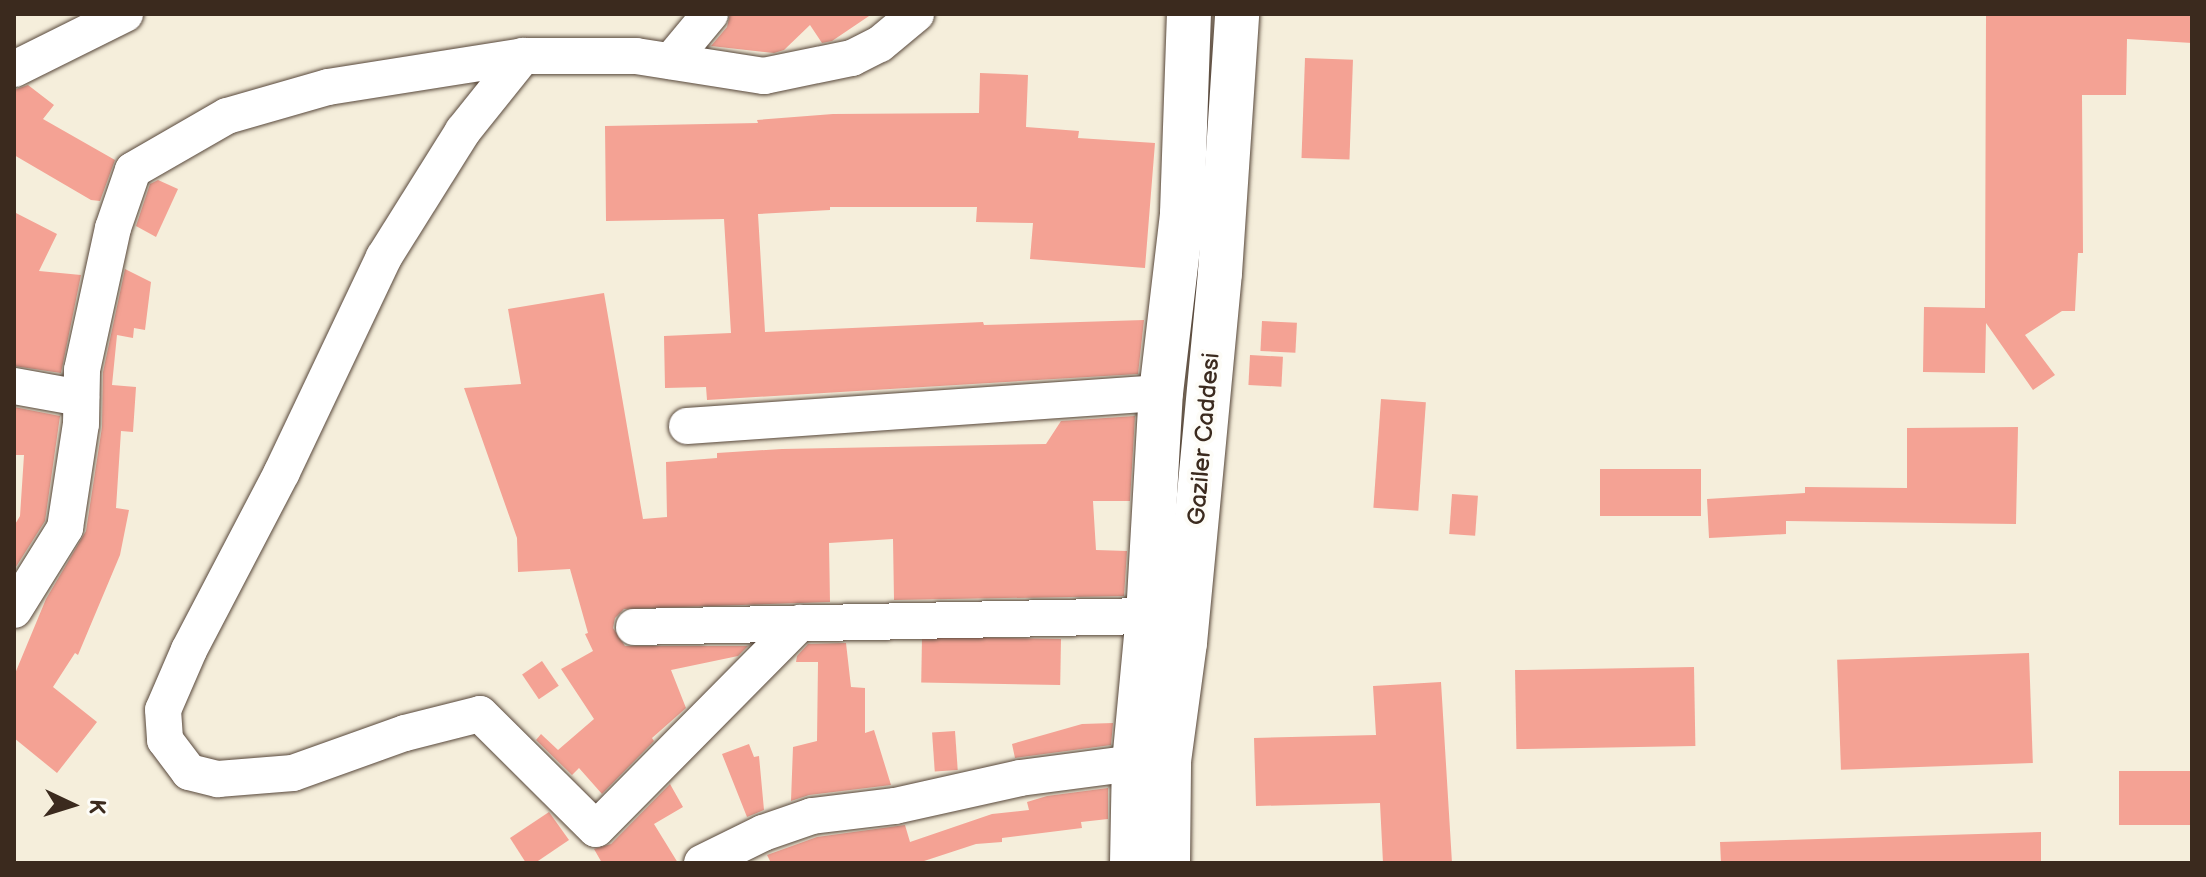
<!DOCTYPE html>
<style>
body{margin:0}
#map{position:relative;width:2206px;height:877px;overflow:hidden;background:#f5eedb;font-family:"Balsamiq Sans",sans-serif}
div>[style]{position:absolute}
[style*='--x']{left:calc(var(--x)*1px);top:calc(var(--y)*1px);width:calc(var(--w)*1px);rotate:calc(var(--a)*1deg)}
.building>*{inset:0;background:#f4a294;transform-origin:0 0}
.roads{filter:drop-shadow(0 0 2px #57473a) drop-shadow(0 0 2px #57473a)}
.minor>*{height:36px;margin:-18px;padding:0 18px;transform-origin:18px;border-radius:18px;background:#fff}
.primary>*{height:44px;margin:-22px;padding:0 22px;transform-origin:22px;border-radius:22px;background:#fff}
span{translate:-50% -50%;white-space:nowrap;text-align:center;line-height:1.15;-webkit-text-stroke:8px #fdfcf7;paint-order:stroke}
.street-label{font-size:24px;color:#3b2a1e}
.frame{position:absolute;inset:0;border:16px solid #3b2a1e;pointer-events:none}
.north{position:absolute;left:32px;top:765px;width:80px;height:80px;-webkit-text-stroke:6px #fdfcf7;paint-order:stroke;rotate:94deg;font-size:22px;font-weight:700;line-height:32px;text-align:center;color:#3b2a1e}
.north::after{content:'';display:block;margin:auto;width:28px;height:36px;background:#3b2a1e;clip-path:polygon(50% 0,100% 100%,50% 72%,0 100%)}
</style>
<div id="map">
<div class="building">
<div style="clip-path:polygon(730px 14px,872px 14px,832px 41px,822px 43px,810px 25px,784px 50px,774px 53px,711px 46px,727px 27px)"></div>
<div style="clip-path:polygon(1986px 14px,2192px 14px,2192px 43px,2127px 39px,2126px 95px,2082px 95px,2083px 253px,2078px 253px,2075px 311px,2062px 311px,2025px 335px,2055px 375px,2033px 390px,1986px 323px,1985px 373px,1923px 372px,1924px 307px,1985px 308px)"></div>
<div style="left:1305px;top:58px;width:48px;height:100px;rotate:2deg"></div>
<div style="clip-path:polygon(980px 73px,1028px 75px,1026px 127px,1079px 131px,1078px 138px,1155px 143px,1145px 268px,1030px 259px,1033px 223px,976px 222px,977px 207px,830px 207px,830px 210px,758px 214px,765px 332px,983px 322px,984px 325px,1144px 320px,1138px 374px,707px 400px,706px 387px,665px 388px,664px 336px,731px 333px,724px 219px,606px 221px,605px 126px,758px 123px,757px 120px,833px 114px,979px 113px)"></div>
<div style="clip-path:polygon(28px 85px,54px 105px,43px 119px,115px 160px,100px 201px,91px 200px,14px 155px,14px 90px)"></div>
<div style="clip-path:polygon(158px 180px,178px 189px,156px 237px,136px 226px,150px 184px)"></div>
<div style="clip-path:polygon(14px 212px,57px 234px,39px 271px,81px 275px,61px 373px,14px 366px)"></div>
<div style="clip-path:polygon(125px 269px,151px 282px,145px 330px,134px 328px,133px 338px,117px 335px,112px 385px,136px 387px,133px 432px,121px 431px,116px 508px,129px 510px,120px 555px,78px 655px,75px 653px,53px 687px,97px 722px,57px 773px,14px 738px,14px 676px,46px 599px,86px 531px,102px 427px,103px 372px)"></div>
<div style="clip-path:polygon(604px 293px,643px 519px,667px 517px,666px 462px,717px 458px,717px 453px,782px 449px,1046px 444px,1061px 421px,1135px 416px,1130px 501px,1093px 501px,1096px 550px,1127px 551px,1124px 596px,894px 600px,893px 539px,829px 543px,830px 602px,624px 609px,615px 618px,613px 628px,625px 646px,748px 646px,738px 656px,671px 670px,686px 708px,652px 738px,654px 741px,602px 794px,579px 768px,572px 775px,536px 740px,541px 734px,558px 750px,594px 719px,561px 669px,593px 651px,585px 634px,588px 633px,570px 569px,518px 572px,517px 538px,464px 388px,521px 384px,508px 309px)"></div>
<div style="left:1262px;top:321px;width:35px;height:30px;rotate:3deg"></div>
<div style="left:1250px;top:355px;width:33px;height:30px;rotate:3deg"></div>
<div style="left:1381px;top:399px;width:45px;height:109px;rotate:4deg"></div>
<div style="clip-path:polygon(14px 407px,60px 416px,45px 521px,14px 570px,14px 526px,20px 516px,24px 455px,14px 455px)"></div>
<div style="clip-path:polygon(2018px 427px,2016px 524px,1786px 521px,1786px 534px,1709px 538px,1707px 499px,1805px 493px,1805px 487px,1907px 488px,1907px 428px)"></div>
<div style="left:1600px;top:469px;width:101px;height:47px"></div>
<div style="left:1452px;top:494px;width:26px;height:40px;rotate:4deg"></div>
<div style="left:1061px;top:639px;width:46px;height:139px;rotate:91deg"></div>
<div style="clip-path:polygon(846px 643px,851px 687px,865px 688px,865px 733px,874px 730px,891px 785px,809px 795px,791px 801px,793px 747px,817px 741px,818px 662px,796px 662px,797px 656px,808px 644px)"></div>
<div style="left:2029px;top:653px;width:110px;height:192px;rotate:88deg"></div>
<div style="left:542px;top:661px;width:30px;height:24px;rotate:56deg"></div>
<div style="left:1694px;top:667px;width:79px;height:179px;rotate:89deg"></div>
<div style="clip-path:polygon(1441px 682px,1452px 863px,1383px 863px,1380px 803px,1256px 806px,1254px 738px,1376px 735px,1373px 686px)"></div>
<div style="clip-path:polygon(1113px 723px,1111px 745px,1015px 758px,1012px 744px,1082px 724px)"></div>
<div style="left:955px;top:731px;width:39px;height:23px;rotate:86deg"></div>
<div style="clip-path:polygon(749px 744px,754px 757px,759px 756px,764px 810px,747px 817px,722px 754px)"></div>
<div style="left:2192px;top:771px;width:54px;height:73px;rotate:90deg"></div>
<div style="clip-path:polygon(670px 784px,683px 807px,654px 824px,678px 863px,602px 863px,594px 849px,611px 844px)"></div>
<div style="clip-path:polygon(1108px 788px,1108px 819px,1081px 822px,1082px 828px,1002px 838px,1002px 842px,976px 844px,918px 863px,771px 863px,767px 855px,817px 837px,905px 825px,910px 842px,992px 814px,1029px 810px,1027px 802px,1047px 796px)"></div>
<div style="clip-path:polygon(549px 812px,569px 840px,535px 863px,526px 863px,510px 838px)"></div>
<div style="clip-path:polygon(2041px 832px,2041px 863px,1721px 863px,1720px 842px)"></div>
</div>
<div class="roads">
<div class="minor">
<div style="--x:523;--y:56;--w:96;--a:128.7"></div>
<div style="--x:463;--y:131;--w:149;--a:122.1"></div>
<div style="--x:384;--y:257;--w:238;--a:115.4"></div>
<div style="--x:282;--y:472;--w:201;--a:117.6"></div>
<div style="--x:189;--y:650;--w:65;--a:113.4"></div>
<div style="--x:163;--y:710;--w:30;--a:86"></div>
<div style="--x:165;--y:740;--w:40;--a:53"></div>
<div style="--x:189;--y:772;--w:30;--a:14"></div>
<div style="--x:218;--y:779;--w:75;--a:-4.6"></div>
<div style="--x:293;--y:773;--w:119;--a:-19.7"></div>
<div style="--x:405;--y:733;--w:77;--a:-14.2"></div>
<div style="--x:480;--y:714;--w:163;--a:44.8"></div>
<div style="--x:596;--y:829;--w:290;--a:-45.3"></div>
<div style="--x:671;--y:61;--w:61;--a:-50.3"></div>
<div style="--x:14;--y:69;--w:124;--a:-26.4"></div>
<div style="--x:14;--y:386;--w:68;--a:10.2"></div>
<div style="--x:687;--y:426;--w:475;--a:-4"></div>
<div style="--x:14;--y:610;--w:97;--a:-58.1"></div>
<div style="--x:65;--y:528;--w:105;--a:-81.3"></div>
<div style="--x:81;--y:424;--w:54;--a:-88.9"></div>
<div style="--x:82;--y:370;--w:145;--a:-77.7"></div>
<div style="--x:113;--y:228;--w:61;--a:-71"></div>
<div style="--x:133;--y:170;--w:108;--a:-29.9"></div>
<div style="--x:227;--y:116;--w:105;--a:-16"></div>
<div style="--x:328;--y:87;--w:197;--a:-9"></div>
<div style="--x:523;--y:56;--w:113;--a:0"></div>
<div style="--x:636;--y:56;--w:130;--a:8.9"></div>
<div style="--x:764;--y:76;--w:90;--a:-11.6"></div>
<div style="--x:852;--y:58;--w:31;--a:-27"></div>
<div style="--x:880;--y:44;--w:47;--a:-39.8"></div>
<div style="--x:634;--y:627;--w:514;--a:-1.23"></div>
<div style="--x:702;--y:863;--w:68;--a:-26.2"></div>
<div style="--x:763;--y:833;--w:52;--a:-19.1"></div>
<div style="--x:812;--y:816;--w:84;--a:-6.9"></div>
<div style="--x:895;--y:806;--w:128;--a:-12.6"></div>
<div style="--x:1020;--y:778;--w:115;--a:-7.5"></div>
</div>
<div class="primary">
<div style="--x:1132;--y:863;--w:100;--a:-88.9"></div>
<div style="--x:1134;--y:763;--w:148;--a:-84.6"></div>
<div style="--x:1148;--y:616;--w:223;--a:-86.7"></div>
<div style="--x:1161;--y:393;--w:181;--a:-83.3"></div>
<div style="--x:1182;--y:213;--w:199;--a:-88"></div>
<div style="--x:1168;--y:863;--w:102;--a:-89.4"></div>
<div style="--x:1169;--y:761;--w:119;--a:-82.3"></div>
<div style="--x:1185;--y:643;--w:372;--a:-84.6"></div>
<div style="--x:1220;--y:273;--w:260;--a:-86.2"></div>
</div>
</div>
<div class="street-label">
<span style="left:1204px;top:439px;rotate:-85deg">Gaziler Caddesi</span>
</div>
<div class="frame"></div>
<div class="north">K</div>
</div>
